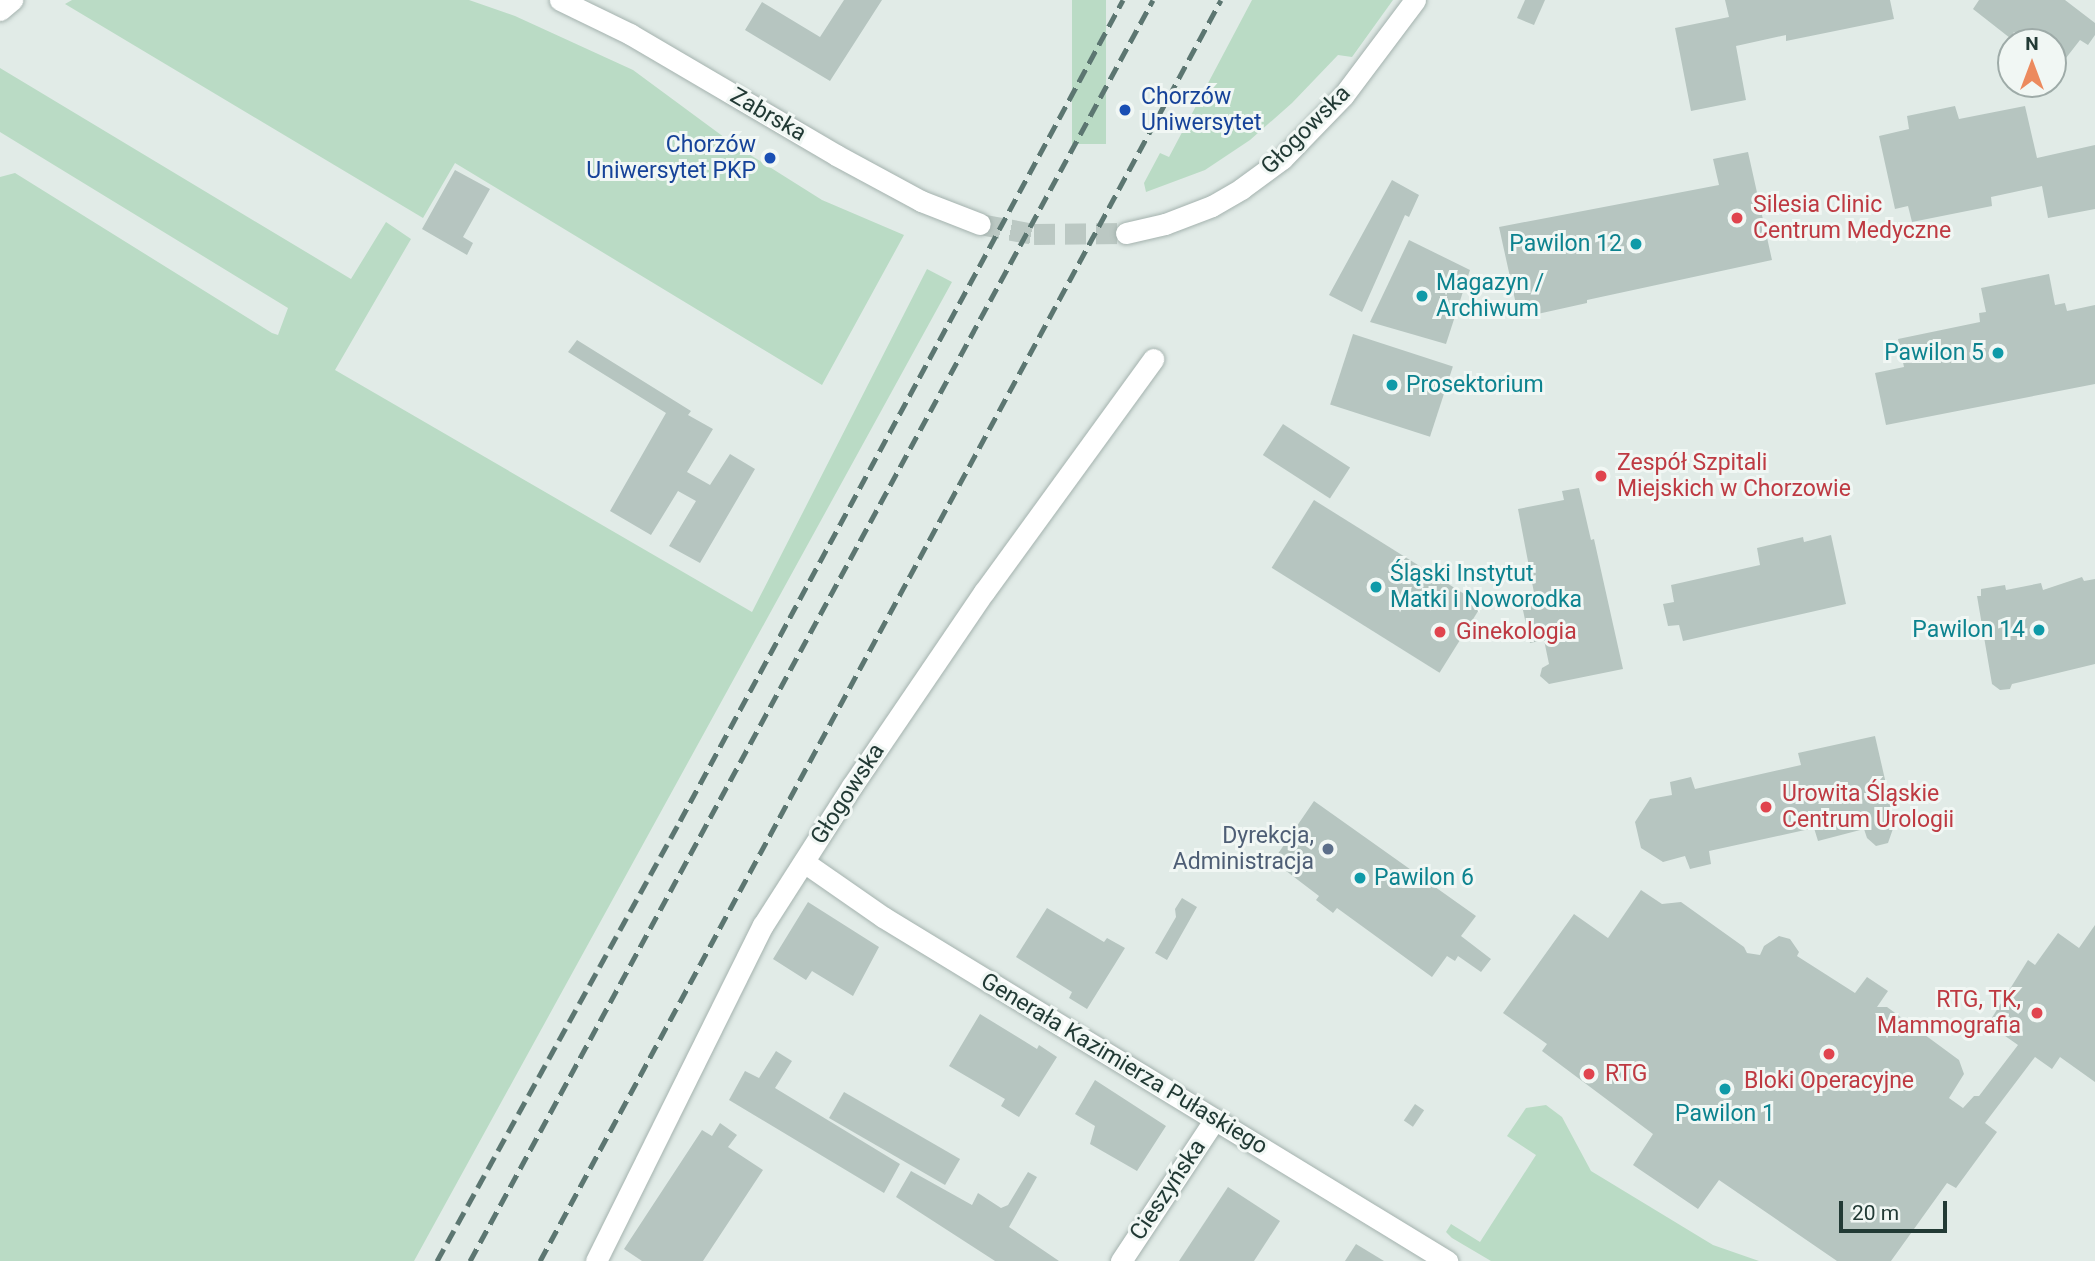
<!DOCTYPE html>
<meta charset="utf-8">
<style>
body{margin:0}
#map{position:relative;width:2095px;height:1261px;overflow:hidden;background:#e1ebe7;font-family:Roboto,sans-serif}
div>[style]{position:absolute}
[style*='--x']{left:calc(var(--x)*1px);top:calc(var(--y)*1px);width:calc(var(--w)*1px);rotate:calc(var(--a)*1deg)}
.green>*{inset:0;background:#badbc5;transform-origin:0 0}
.building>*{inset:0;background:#b6c5c0;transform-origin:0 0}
.secondary-tunnel>*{height:21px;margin-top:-10.5px;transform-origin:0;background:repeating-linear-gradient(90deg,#bbc8c3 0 21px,transparent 0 31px)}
.roads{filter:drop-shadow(0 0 2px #a4b2ae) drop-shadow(0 0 2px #a4b2ae)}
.street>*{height:21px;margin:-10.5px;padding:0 10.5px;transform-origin:10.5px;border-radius:10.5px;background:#fff}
.secondary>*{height:21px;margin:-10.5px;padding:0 10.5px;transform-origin:10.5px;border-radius:10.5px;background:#fff}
.rail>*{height:5px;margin-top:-2.5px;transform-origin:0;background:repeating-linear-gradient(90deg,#5c7671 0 14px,transparent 0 21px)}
.dots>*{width:19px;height:19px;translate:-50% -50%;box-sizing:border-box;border:4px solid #f1f7f4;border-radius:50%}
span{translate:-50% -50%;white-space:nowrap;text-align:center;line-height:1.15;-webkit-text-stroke:6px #f1f7f4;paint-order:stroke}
.transit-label{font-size:23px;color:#164399}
.left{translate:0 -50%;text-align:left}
.right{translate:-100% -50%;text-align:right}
.street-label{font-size:23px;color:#223a35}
.health-label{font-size:23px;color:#be3a42}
.culture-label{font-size:23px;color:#0d838f}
.service-label{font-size:23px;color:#4e5e75}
.north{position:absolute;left:1997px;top:28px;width:70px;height:70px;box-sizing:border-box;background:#f1f7f4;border:2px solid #9eaba8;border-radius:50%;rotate:0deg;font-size:19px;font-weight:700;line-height:28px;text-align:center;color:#223a35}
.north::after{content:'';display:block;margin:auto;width:24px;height:32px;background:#ec8a5e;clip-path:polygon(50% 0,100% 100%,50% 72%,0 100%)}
.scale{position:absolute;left:1839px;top:1201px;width:108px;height:32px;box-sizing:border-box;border:4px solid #223a35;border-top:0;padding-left:9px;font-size:21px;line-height:24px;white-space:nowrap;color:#223a35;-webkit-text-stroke:5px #f1f7f4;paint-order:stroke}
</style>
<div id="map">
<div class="green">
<div style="clip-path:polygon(72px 0,469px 0,515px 16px,633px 70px,736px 146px,822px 200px,904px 235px,822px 385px,455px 163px,423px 218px,65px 4px)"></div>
<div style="left:1072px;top:0;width:34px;height:144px"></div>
<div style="clip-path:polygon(1252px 0,1393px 0,1352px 57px,1338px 55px,1292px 103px,1250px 140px,1205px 170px,1146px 192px,1144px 183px,1160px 153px,1169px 157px)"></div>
<div style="clip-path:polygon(0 68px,351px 279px,386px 222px,411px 239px,335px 370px,752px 612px,927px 269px,952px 282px,414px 1261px,0 1261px,0 177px,15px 173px,272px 333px,278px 335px,288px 308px,0 132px)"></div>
<div style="clip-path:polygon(1546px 1105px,1562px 1117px,1591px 1171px,1713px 1245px,1759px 1261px,1491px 1261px,1452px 1238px,1446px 1232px,1451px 1224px,1480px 1242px,1536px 1155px,1507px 1136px,1526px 1108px)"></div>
</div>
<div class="building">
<div style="clip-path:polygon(844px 0,882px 0,830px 81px,745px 30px,762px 2px,820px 37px)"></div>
<div style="clip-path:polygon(1525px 0,1545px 0,1534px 25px,1517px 18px)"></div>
<div style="clip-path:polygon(1725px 0,1890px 0,1894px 19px,1786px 41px,1786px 35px,1736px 46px,1746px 100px,1691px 111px,1675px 28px,1729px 17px)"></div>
<div style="clip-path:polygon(1979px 0,2065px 0,2095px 23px,2095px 35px,2088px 45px,2080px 40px,2059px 67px,2053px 62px,2053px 42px,2027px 42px,2014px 32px,2010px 38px,1973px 9px)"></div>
<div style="clip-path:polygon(1955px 106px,1959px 119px,2025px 106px,2037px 158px,2095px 145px,2095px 209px,2048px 218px,2042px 186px,1991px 197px,1992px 206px,1912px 222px,1908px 206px,1895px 209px,1879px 136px,1909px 129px,1907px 116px)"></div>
<div style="clip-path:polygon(1748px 152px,1772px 260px,1587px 300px,1587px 303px,1519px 318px,1499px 227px,1719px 185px,1713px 159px)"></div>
<div style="clip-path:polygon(455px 170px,490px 189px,463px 237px,473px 243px,467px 255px,422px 229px)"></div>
<div style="clip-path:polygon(1392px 180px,1419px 195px,1409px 217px,1405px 215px,1362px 312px,1329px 295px)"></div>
<div style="clip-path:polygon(1409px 240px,1470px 270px,1446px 344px,1370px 322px)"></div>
<div style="clip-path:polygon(2049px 274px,2055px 305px,2065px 303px,2067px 311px,2095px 305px,2095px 384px,1886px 425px,1875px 373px,1904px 367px,1898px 339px,1980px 322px,1979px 313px,1986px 312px,1981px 288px)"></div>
<div style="left:1353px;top:334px;width:105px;height:74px;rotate:18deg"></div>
<div style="clip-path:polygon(577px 340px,691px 411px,688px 415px,713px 429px,687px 472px,710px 485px,730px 454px,755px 469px,700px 563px,669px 546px,696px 501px,678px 491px,651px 535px,610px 511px,666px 413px,568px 352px)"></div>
<div style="left:1283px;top:424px;width:80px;height:37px;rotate:33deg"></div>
<div style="clip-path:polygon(1579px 488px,1591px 540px,1594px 539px,1623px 669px,1549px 684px,1540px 676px,1542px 668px,1549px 664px,1544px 640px,1530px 643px,1521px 601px,1535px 598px,1518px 509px,1564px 500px,1562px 491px)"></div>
<div style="left:1314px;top:500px;width:198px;height:80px;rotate:32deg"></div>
<div style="clip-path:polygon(1831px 535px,1846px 604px,1683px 641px,1679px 625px,1668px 626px,1663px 604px,1674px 602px,1671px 585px,1760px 565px,1757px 548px,1803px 537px,1804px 542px)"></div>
<div style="clip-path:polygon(2082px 577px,2084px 581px,2095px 579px,2095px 664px,2012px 684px,2010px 689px,2000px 690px,1992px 684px,1977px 596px,1981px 596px,1981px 589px,2005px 585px,2006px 590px,2041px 583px,2043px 590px)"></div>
<div style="clip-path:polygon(1875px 736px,1895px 823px,1888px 843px,1876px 846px,1867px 838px,1864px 829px,1818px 841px,1814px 828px,1709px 851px,1711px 864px,1690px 869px,1685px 856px,1663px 862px,1641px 848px,1635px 822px,1650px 799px,1672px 795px,1670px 782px,1691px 777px,1695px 789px,1801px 765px,1798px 753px)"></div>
<div style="clip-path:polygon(1314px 801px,1476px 916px,1461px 936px,1491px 959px,1481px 972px,1458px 956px,1455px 961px,1447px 956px,1432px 977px,1337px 908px,1333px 913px,1316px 900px,1319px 896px,1273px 861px)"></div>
<div style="clip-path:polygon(1641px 890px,1662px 904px,1681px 902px,1744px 947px,1747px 953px,1760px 955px,1764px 946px,1779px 936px,1790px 939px,1799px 952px,1797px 956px,1855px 993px,1867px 977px,1888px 991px,1877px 1007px,1887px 1007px,1959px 1060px,1964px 1074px,1949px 1098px,1963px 1108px,1974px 1096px,1979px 1096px,2018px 1045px,1988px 1024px,2028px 960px,2035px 965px,2058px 933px,2079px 948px,2095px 925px,2095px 1082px,2060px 1057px,2052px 1069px,2035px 1057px,1985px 1123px,1997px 1132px,1956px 1188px,1947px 1183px,1891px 1261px,1837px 1261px,1719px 1180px,1698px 1209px,1633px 1165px,1653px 1134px,1542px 1051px,1547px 1044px,1503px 1013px,1574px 914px,1608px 938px)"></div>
<div style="clip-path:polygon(1182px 898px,1197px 907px,1167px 960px,1155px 953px,1176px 917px,1175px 909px)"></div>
<div style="clip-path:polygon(808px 902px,879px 947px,853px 996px,812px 971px,806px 980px,773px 959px)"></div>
<div style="clip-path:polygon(1047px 908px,1104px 942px,1107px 938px,1125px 948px,1087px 1009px,1069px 998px,1072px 992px,1016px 957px)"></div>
<div style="clip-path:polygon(980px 1014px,1037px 1049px,1039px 1045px,1057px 1057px,1019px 1117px,1001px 1106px,1005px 1099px,949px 1066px)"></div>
<div style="clip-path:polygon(776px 1051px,792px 1061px,775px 1088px,900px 1164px,884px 1193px,729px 1100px,745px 1071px,759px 1078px)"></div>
<div style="clip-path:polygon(1095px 1080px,1166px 1126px,1137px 1171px,1090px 1144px,1095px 1126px,1075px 1114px)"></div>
<div style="left:844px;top:1092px;width:134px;height:30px;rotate:30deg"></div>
<div style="left:1415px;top:1104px;width:11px;height:20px;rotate:34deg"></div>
<div style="clip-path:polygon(720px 1123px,737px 1135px,728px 1147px,763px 1170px,703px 1261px,642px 1261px,624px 1249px,702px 1130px,712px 1136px)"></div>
<div style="clip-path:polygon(911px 1171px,972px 1205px,978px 1193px,1001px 1208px,1008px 1205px,1028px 1172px,1037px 1177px,1009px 1227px,1059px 1261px,995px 1261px,896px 1197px)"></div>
<div style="clip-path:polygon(1228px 1187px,1280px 1221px,1254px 1261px,1179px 1261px)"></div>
<div style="clip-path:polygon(1356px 1244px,1384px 1261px,1345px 1261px)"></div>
</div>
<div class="secondary-tunnel">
<div style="--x:980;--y:224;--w:55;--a:10.5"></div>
<div style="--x:1034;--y:234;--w:92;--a:-0.6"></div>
</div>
<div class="roads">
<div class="street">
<div style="--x:804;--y:862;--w:96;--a:34.8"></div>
<div style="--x:883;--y:917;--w:661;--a:31.38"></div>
<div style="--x:596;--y:1261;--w:375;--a:-63.6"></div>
<div style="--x:763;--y:925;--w:165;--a:-57.4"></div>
<div style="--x:852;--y:786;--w:235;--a:-55.8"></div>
<div style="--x:984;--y:592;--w:288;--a:-54"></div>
<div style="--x:1121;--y:1261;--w:170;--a:-56.5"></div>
</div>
<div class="secondary">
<div style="--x:560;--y:0;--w:78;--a:25.9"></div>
<div style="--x:630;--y:34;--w:239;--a:30.4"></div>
<div style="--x:836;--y:155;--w:97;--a:28.4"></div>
<div style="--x:921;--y:201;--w:63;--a:21.3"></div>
<div style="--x:0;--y:10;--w:16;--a:-40"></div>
<div style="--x:1126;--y:233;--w:40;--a:-13"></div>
<div style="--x:1165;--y:224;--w:50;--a:-21"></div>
<div style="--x:1212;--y:206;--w:34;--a:-30"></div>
<div style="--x:1241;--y:189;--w:51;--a:-36.2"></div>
<div style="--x:1282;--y:159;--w:88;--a:-45.9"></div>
<div style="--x:1343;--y:96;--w:120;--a:-53.1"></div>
</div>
</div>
<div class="rail">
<div style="--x:437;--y:1261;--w:503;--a:-61.09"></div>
<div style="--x:680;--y:821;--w:933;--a:-61.65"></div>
<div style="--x:470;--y:1261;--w:1434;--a:-61.56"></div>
<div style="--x:540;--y:1261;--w:1433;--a:-61.63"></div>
</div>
<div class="dots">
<div style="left:1125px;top:110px;background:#1a4fb4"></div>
<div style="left:770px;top:158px;background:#1a4fb4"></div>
<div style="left:1737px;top:218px;background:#e0444e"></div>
<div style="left:1636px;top:244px;background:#0f9aa8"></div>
<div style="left:1422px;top:296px;background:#0f9aa8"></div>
<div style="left:1998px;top:353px;background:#0f9aa8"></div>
<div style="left:1392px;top:385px;background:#0f9aa8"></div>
<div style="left:1601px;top:476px;background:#e0444e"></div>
<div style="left:1376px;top:587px;background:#0f9aa8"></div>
<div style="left:2039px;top:630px;background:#0f9aa8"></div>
<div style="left:1440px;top:632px;background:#e0444e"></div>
<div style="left:1766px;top:807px;background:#e0444e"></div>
<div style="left:1328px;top:849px;background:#5c6f8a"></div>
<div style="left:1360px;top:878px;background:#0f9aa8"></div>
<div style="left:2037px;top:1013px;background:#e0444e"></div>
<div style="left:1829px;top:1054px;background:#e0444e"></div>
<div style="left:1589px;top:1074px;background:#e0444e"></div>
<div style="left:1725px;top:1089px;background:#0f9aa8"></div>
</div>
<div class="transit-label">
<span class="left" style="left:1141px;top:110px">Chorzów<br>Uniwersytet</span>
<span class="right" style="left:756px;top:158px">Chorzów<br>Uniwersytet PKP</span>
</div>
<div class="street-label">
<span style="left:768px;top:115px;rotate:30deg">Zabrska</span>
<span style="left:1306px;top:130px;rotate:-45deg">Głogowska</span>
<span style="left:848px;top:794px;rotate:-57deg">Głogowska</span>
<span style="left:1124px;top:1064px;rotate:31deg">Generała Kazimierza Pułaskiego</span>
<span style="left:1168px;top:1190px;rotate:-56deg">Cieszyńska</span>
</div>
<div class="health-label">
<span class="left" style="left:1753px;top:218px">Silesia Clinic<br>Centrum Medyczne</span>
<span class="left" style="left:1617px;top:476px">Zespół Szpitali<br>Miejskich w Chorzowie</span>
<span class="left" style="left:1456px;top:632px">Ginekologia</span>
<span class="left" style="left:1782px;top:807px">Urowita Śląskie<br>Centrum Urologii</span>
<span class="right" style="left:2021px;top:1013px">RTG, TK,<br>Mammografia</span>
<span class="left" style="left:1605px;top:1074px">RTG</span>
<span style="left:1829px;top:1081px">Bloki Operacyjne</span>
</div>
<div class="culture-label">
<span class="right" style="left:1622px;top:244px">Pawilon 12</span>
<span class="left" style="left:1436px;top:296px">Magazyn /<br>Archiwum</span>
<span class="right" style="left:1984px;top:353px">Pawilon 5</span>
<span class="left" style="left:1406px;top:385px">Prosektorium</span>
<span class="left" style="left:1390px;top:587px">Śląski Instytut<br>Matki i Noworodka</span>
<span class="right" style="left:2025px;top:630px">Pawilon 14</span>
<span class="left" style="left:1374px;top:878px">Pawilon 6</span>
<span style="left:1725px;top:1114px">Pawilon 1</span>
</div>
<div class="service-label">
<span class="right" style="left:1314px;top:849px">Dyrekcja,<br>Administracja</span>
</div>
<div class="north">N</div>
<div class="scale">20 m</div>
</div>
